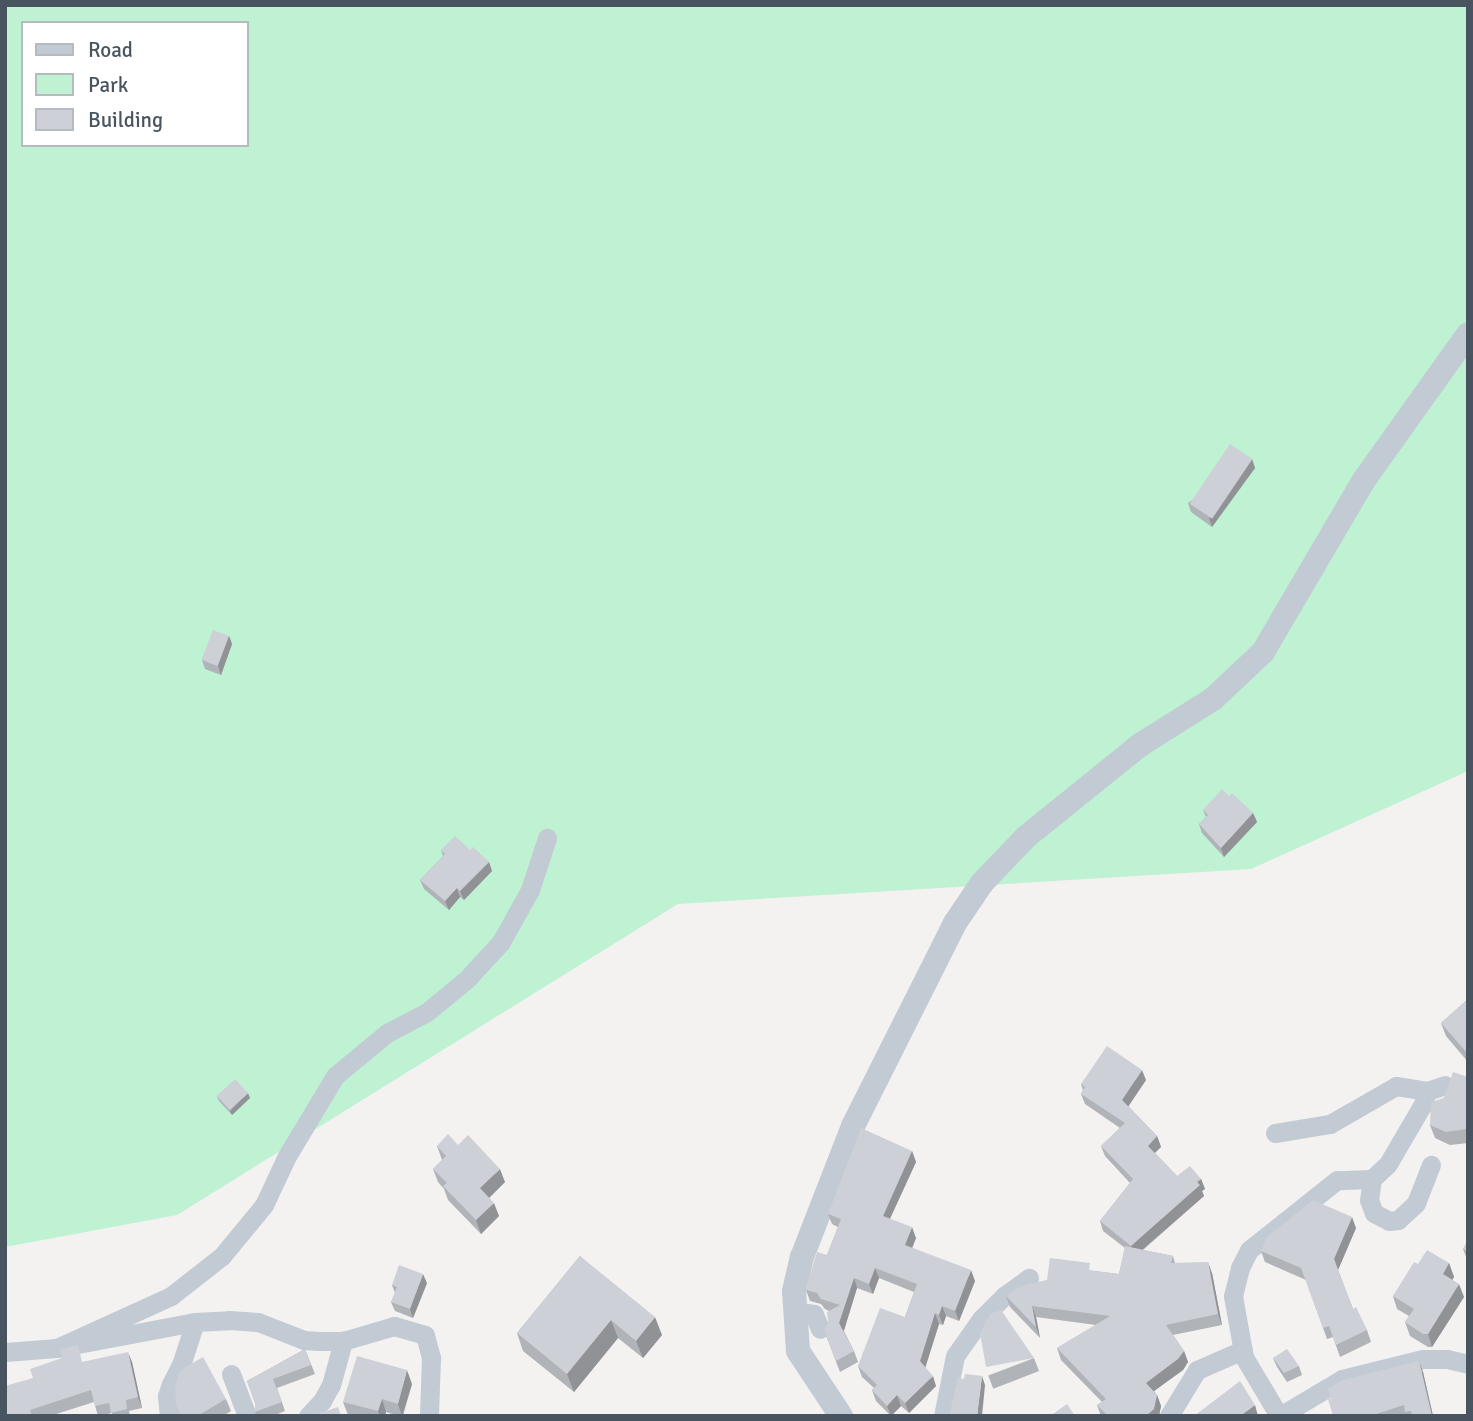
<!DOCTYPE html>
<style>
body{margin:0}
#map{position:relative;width:1473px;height:1421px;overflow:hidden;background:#f4f1f1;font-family:Signika,sans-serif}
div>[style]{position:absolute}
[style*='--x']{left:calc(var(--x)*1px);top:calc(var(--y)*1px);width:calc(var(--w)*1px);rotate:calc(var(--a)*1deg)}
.green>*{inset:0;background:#bff1d3}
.minor>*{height:19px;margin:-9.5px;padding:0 9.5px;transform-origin:9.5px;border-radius:9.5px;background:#c2cbd3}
.tertiary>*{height:24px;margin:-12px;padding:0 12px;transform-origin:12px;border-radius:12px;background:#c2cbd3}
.wall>*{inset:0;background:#b0b3b8;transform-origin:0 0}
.shaded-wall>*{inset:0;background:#909296}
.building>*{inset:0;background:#cdd0d6;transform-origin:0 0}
span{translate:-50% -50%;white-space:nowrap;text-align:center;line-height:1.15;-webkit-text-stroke:5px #fff;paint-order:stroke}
.frame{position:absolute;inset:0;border:7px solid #485460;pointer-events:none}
.legend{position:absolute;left:21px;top:21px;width:228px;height:126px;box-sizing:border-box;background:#fff;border:2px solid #b6bbbf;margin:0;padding:9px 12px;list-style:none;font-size:21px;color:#485460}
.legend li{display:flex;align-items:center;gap:14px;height:35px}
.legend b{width:35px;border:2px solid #b6bbbf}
</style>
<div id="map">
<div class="green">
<div style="clip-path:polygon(evenodd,5px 5px,1468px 5px,1468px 771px,1251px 869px,678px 904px,177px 1215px,5px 1247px,5px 5px,23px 23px,247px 23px,247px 145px,23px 145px,23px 23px)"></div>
</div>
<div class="minor">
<div style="--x:1427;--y:1091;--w:19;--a:-18"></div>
<div style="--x:1275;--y:1133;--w:56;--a:-9.3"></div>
<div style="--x:1330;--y:1124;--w:76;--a:-29.9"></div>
<div style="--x:1396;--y:1086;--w:31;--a:9"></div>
<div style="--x:1427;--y:1091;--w:14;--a:107"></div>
<div style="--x:1423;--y:1104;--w:69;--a:120.3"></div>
<div style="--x:1388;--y:1164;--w:22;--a:137"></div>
<div style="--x:1372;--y:1179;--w:35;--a:178"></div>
<div style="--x:1337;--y:1180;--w:112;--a:141.5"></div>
<div style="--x:1249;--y:1250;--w:20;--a:117"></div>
<div style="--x:1240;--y:1268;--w:29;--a:104"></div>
<div style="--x:1233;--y:1296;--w:62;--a:79.8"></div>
<div style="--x:1244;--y:1357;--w:69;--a:59.3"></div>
<div style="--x:1372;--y:1179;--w:21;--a:98"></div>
<div style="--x:1369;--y:1200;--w:14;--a:69"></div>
<div style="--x:1374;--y:1213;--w:17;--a:28"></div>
<div style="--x:1389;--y:1221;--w:9;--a:-6"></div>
<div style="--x:1398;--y:1220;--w:25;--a:-43"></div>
<div style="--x:1416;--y:1203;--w:41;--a:-68.5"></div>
<div style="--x:793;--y:1311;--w:21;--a:8"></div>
<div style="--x:814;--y:1314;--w:16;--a:68"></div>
<div style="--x:57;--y:1348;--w:125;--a:-24.5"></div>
<div style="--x:171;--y:1296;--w:65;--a:-38.1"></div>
<div style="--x:222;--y:1256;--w:66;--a:-50.5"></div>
<div style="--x:264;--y:1205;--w:54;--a:-64.9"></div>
<div style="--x:287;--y:1156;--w:93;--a:-59"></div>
<div style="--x:335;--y:1076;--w:67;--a:-39.6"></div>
<div style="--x:387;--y:1033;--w:45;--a:-27.7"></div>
<div style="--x:427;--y:1012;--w:52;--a:-39.5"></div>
<div style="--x:467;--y:979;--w:50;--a:-47.4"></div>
<div style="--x:501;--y:942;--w:60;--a:-60.9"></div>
<div style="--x:530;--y:890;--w:55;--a:-71.9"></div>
<div style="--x:5;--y:1352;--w:52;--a:-4.4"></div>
<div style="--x:57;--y:1348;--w:140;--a:-10.7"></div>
<div style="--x:195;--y:1322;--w:34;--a:-3"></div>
<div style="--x:229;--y:1320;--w:29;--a:4"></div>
<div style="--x:258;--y:1322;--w:49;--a:21.4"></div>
<div style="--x:304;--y:1340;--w:15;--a:4"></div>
<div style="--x:319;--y:1341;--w:24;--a:0"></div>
<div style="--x:343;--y:1341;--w:53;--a:-16.4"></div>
<div style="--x:394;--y:1326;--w:32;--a:16"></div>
<div style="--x:425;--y:1335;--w:24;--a:75"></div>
<div style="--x:431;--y:1358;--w:58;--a:92"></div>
<div style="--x:231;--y:1374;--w:45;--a:69.1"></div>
<div style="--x:169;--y:1416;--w:20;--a:-96"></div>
<div style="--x:167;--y:1396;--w:13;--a:-72"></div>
<div style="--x:171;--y:1384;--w:25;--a:-63"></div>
<div style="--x:182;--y:1362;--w:42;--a:-72"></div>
<div style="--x:308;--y:1416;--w:21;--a:-47"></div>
<div style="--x:322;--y:1401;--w:18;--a:-61"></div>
<div style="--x:331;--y:1385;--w:46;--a:-74.7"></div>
<div style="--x:943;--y:1416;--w:61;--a:-78.7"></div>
<div style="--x:955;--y:1356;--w:45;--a:-54.9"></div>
<div style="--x:981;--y:1319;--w:33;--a:-45"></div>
<div style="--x:1004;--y:1296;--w:31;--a:-36"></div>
<div style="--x:1169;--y:1416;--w:54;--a:-58.7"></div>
<div style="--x:1197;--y:1370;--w:50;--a:-23.5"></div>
<div style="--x:1280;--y:1416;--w:72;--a:-30.8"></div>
<div style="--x:1342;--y:1379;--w:83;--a:-13.9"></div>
<div style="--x:1423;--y:1359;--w:24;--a:0"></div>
<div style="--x:1447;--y:1359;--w:22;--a:13"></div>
</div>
<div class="tertiary">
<div style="--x:841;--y:1416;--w:78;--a:-123.5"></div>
<div style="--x:798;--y:1351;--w:60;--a:-93.8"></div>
<div style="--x:794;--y:1291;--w:35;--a:-77"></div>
<div style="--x:802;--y:1257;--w:141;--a:-68.7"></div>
<div style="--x:853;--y:1126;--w:227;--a:-63.3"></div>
<div style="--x:955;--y:923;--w:48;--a:-56"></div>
<div style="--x:982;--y:883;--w:64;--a:-46.3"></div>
<div style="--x:1026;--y:837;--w:146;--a:-38.9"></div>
<div style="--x:1140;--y:745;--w:86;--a:-32.2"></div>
<div style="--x:1213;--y:699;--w:69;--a:-43.2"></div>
<div style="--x:1263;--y:652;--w:199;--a:-59.6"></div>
<div style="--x:1364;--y:480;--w:179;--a:-54.5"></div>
</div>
<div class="wall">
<div style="clip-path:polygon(1252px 459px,1255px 468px,1212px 527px,1191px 512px,1188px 503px)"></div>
<div style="clip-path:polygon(229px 636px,232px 644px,221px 675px,205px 669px,202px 660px)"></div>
<div style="clip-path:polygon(1229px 796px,1253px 813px,1257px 822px,1224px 857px,1202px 833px,1199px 824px,1206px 817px,1203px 810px)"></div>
<div style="clip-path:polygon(441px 850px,470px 850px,489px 862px,492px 871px,464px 900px,460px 897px,449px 910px,424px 889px,420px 880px,443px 856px)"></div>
<div style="clip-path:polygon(1468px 999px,1468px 1062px,1446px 1036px,1441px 1023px)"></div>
<div style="clip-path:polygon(1468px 1077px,1468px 1143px,1450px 1145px,1435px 1138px,1430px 1125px,1444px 1098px)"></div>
<div style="clip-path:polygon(1146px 1080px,1128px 1106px,1157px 1136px,1161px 1147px,1155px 1153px,1177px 1176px,1201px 1179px,1205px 1189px,1202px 1191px,1204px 1196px,1143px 1250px,1173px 1256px,1175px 1263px,1212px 1273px,1222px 1325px,1173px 1335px,1184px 1351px,1188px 1362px,1183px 1370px,1154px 1391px,1157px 1395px,1161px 1406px,1159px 1416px,1101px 1416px,1097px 1405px,1102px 1402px,1061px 1360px,1057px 1348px,1096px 1325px,1036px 1317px,1040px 1338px,1010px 1307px,1006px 1296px,1093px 1271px,1119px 1274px,1125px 1248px,1103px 1231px,1100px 1221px,1130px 1183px,1105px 1156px,1101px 1146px,1120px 1128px,1085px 1104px,1081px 1094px,1083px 1090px,1081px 1084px)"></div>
<div style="clip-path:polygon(217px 1097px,250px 1098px,232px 1115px,219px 1101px)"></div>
<div style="clip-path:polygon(458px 1145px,505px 1182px,489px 1198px,499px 1216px,481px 1234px,448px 1200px,444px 1189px,438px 1182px,433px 1169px,442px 1160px,437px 1146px)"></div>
<div style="clip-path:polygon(912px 1151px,916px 1162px,890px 1219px,916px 1238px,912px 1248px,975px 1281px,959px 1321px,946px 1316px,943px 1325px,939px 1324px,925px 1367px,936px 1386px,909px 1413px,901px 1406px,891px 1416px,876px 1401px,872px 1390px,874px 1388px,862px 1377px,858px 1366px,905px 1317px,914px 1292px,879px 1278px,873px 1294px,857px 1288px,844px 1331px,854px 1351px,858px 1362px,840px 1372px,824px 1330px,828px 1321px,829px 1311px,825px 1309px,821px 1304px,810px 1301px,806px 1290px,827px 1255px,838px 1227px,832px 1224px,828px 1214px)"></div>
<div style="clip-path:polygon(1356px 1228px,1338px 1270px,1353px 1309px,1367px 1330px,1371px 1342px,1340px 1357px,1333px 1337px,1327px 1339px,1306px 1280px,1265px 1262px,1261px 1251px)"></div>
<div style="clip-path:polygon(1468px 1240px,1468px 1262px,1463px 1249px)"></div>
<div style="clip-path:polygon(580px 1256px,662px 1335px,643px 1358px,618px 1338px,574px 1392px,523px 1351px,517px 1333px)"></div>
<div style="clip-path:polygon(1449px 1263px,1454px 1277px,1452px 1280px,1464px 1297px,1432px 1347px,1428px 1347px,1410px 1336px,1405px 1322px,1409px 1316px,1397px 1309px,1393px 1296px,1418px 1264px)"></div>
<div style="clip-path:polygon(427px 1283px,413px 1318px,395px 1311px,391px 1302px,395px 1293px,392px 1285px)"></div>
<div style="clip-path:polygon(305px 1349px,315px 1374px,277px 1388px,285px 1411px,273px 1416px,256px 1416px,255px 1412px,255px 1403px,247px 1381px)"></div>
<div style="left:1034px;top:1358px;width:14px;height:49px;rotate:69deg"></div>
<div style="clip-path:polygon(1273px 1358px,1299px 1366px,1302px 1375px,1287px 1382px,1277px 1367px)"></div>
<div style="clip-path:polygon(83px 1362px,132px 1362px,142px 1408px,129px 1411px,130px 1416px,112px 1416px,112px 1413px,98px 1416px,94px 1402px,50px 1416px,5px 1416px,33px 1378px)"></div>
<div style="clip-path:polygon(1423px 1372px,1433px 1416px,1333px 1416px)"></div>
<div style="clip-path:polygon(412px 1384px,403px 1416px,398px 1416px,386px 1412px,385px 1416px,348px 1415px,343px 1402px)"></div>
<div style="clip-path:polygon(226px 1399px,231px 1411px,223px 1416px,180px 1416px,176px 1406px)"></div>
</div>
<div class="shaded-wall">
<div style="clip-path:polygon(1252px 459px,1255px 468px,1212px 527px,1209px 518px)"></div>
<div style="clip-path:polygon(229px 636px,232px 644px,221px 675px,218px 666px)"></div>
<div style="clip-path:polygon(1253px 813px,1257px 822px,1224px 857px,1221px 848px)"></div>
<div style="clip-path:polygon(489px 862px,492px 871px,464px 900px,460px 891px)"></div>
<div style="clip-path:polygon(457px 888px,460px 897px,449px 910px,445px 901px)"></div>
<div style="clip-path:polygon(1142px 1070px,1146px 1080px,1126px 1110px,1122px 1100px)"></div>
<div style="clip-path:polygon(248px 1093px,250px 1098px,232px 1115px,230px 1111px)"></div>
<div style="clip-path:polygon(1157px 1136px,1161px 1147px,1151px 1156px,1148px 1146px)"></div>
<div style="clip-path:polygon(912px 1151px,916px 1162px,886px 1227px,883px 1216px)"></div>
<div style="clip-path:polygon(500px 1169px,505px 1182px,485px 1202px,480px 1188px)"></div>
<div style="clip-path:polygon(1201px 1179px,1205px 1189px,1202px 1191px,1204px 1196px,1135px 1256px,1131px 1246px)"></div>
<div style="clip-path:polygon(494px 1203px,499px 1216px,481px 1234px,476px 1220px)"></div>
<div style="clip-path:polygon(1352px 1217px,1356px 1228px,1338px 1270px,1334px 1259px)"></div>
<div style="clip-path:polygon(912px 1227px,916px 1238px,909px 1256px,905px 1245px)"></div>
<div style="clip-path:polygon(1208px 1262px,1212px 1273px,1222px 1325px,1218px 1314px)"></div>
<div style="clip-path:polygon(1449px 1263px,1454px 1277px,1448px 1287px,1443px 1274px)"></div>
<div style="clip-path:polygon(875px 1268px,879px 1278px,873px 1294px,869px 1284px)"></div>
<div style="clip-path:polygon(971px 1270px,975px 1281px,959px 1321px,955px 1311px)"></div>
<div style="clip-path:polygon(423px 1274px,427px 1283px,413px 1318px,410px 1309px)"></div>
<div style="clip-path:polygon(854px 1278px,857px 1288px,843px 1333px,839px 1323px)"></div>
<div style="clip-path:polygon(1459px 1284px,1464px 1297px,1432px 1347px,1428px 1334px)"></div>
<div style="clip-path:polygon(942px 1306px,946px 1316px,943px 1325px,939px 1315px)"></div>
<div style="clip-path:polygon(1032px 1306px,1036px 1317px,1040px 1338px,1036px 1327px)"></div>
<div style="clip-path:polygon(935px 1313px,939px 1324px,924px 1372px,920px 1361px)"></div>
<div style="clip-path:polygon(655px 1317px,662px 1335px,643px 1358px,636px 1341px)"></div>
<div style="clip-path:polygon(611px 1320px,618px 1338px,574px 1392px,567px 1374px)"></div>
<div style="clip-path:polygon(1184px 1351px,1188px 1362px,1183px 1370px,1150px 1394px,1146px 1383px)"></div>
<div style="clip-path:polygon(128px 1352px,132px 1362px,142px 1408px,138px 1397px)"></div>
<div style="clip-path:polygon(1419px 1361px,1423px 1372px,1433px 1416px,1432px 1416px)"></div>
<div style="clip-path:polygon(407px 1370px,412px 1384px,402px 1416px,398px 1404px)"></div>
<div style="clip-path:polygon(933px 1376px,936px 1386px,909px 1413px,905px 1403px)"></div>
<div style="clip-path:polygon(982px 1376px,985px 1385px,982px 1416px,977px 1416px)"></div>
<div style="clip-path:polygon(897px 1395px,901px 1406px,891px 1416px,887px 1406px)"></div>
<div style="clip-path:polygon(1157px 1395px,1161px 1406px,1159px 1416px,1146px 1416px)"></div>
<div style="clip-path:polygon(382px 1399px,386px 1412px,385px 1416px,380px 1416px,378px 1411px)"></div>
<div style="clip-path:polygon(1255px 1405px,1258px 1416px,1240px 1416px)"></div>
</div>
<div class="building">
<div style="left:1230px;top:444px;width:27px;height:72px;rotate:34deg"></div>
<div style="left:213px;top:630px;width:17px;height:32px;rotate:21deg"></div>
<div style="clip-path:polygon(1222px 789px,1229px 796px,1232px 793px,1253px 813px,1221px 848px,1199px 824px,1208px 815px,1203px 810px)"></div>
<div style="clip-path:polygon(455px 836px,470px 850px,473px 847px,489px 862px,460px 891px,457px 888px,445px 901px,420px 880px,445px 854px,441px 850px)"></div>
<div style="clip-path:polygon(1468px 999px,1468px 1054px,1441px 1023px)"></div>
<div style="clip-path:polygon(1107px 1046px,1142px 1070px,1122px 1100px,1157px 1136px,1148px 1146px,1177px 1176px,1190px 1166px,1201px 1179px,1197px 1182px,1200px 1185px,1131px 1246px,1100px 1221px,1133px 1179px,1101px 1146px,1125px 1123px,1081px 1094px,1085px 1087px,1081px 1084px)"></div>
<div style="clip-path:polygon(1453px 1072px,1468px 1077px,1468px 1131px,1466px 1129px,1446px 1132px,1430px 1125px,1431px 1102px,1444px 1098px)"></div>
<div style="left:235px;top:1079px;width:19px;height:25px;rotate:47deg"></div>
<div style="clip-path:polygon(861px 1128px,912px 1151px,883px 1216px,912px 1227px,905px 1245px,971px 1270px,955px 1311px,942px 1306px,939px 1315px,935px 1313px,920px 1361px,933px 1376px,905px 1403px,897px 1395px,887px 1406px,872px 1390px,877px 1385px,858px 1366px,880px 1308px,905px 1317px,917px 1284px,875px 1268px,869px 1284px,854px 1278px,839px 1323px,854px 1351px,836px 1361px,824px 1330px,828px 1321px,827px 1312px,840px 1305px,821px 1299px,817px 1293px,806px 1290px,806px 1287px,817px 1252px,827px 1255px,841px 1219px,828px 1214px)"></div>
<div style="clip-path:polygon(448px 1134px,458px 1145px,468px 1135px,500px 1169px,480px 1188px,494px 1203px,476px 1220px,443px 1186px,447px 1183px,433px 1169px,446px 1156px,437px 1146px)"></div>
<div style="clip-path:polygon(1313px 1200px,1352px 1217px,1334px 1259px,1353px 1309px,1356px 1307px,1367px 1330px,1336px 1345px,1329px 1326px,1323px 1328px,1301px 1268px,1261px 1251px,1267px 1237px)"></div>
<div style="clip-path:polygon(1468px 1240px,1468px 1252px,1463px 1249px)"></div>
<div style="clip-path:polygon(1125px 1246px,1173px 1256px,1171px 1263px,1208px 1262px,1218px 1314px,1166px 1325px,1184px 1351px,1178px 1359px,1146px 1383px,1157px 1395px,1154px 1409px,1146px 1416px,1108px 1416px,1097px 1405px,1106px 1399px,1057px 1348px,1110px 1316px,1032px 1306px,1036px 1327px,1006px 1296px,1020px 1286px,1047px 1280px,1050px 1258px,1090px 1263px,1089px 1270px,1119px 1274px)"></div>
<div style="clip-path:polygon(1427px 1250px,1449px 1263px,1443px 1274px,1459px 1284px,1428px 1334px,1423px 1334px,1405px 1322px,1414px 1309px,1393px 1296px,1414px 1262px,1418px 1264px)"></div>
<div style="clip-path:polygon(580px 1256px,655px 1317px,636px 1341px,611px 1320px,567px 1374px,517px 1333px)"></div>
<div style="clip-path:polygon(399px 1265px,423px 1274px,410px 1309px,391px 1302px,397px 1287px,392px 1285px)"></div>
<div style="clip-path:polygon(1001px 1310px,1034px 1358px,986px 1367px,980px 1333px,990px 1314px)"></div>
<div style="clip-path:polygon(78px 1345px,82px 1362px,128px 1352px,138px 1397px,126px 1400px,127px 1409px,111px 1413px,109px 1403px,95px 1406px,91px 1390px,30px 1410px,32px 1416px,5px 1416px,5px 1386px,33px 1378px,30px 1369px,62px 1358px,60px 1349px)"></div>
<div style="clip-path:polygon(305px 1349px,311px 1365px,273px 1379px,282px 1402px,255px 1412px,255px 1403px,247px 1381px)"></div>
<div style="clip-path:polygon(1287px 1349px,1299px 1366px,1284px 1373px,1273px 1358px)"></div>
<div style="clip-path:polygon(357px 1356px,407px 1370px,398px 1404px,382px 1399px,378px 1411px,343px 1402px)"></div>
<div style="clip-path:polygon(203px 1357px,226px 1399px,197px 1416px,181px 1416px,176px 1406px,175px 1385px,181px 1370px)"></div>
<div style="clip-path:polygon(1419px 1361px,1432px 1416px,1412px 1416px,1411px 1411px,1405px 1412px,1404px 1405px,1370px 1416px,1333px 1416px,1328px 1399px,1331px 1399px,1328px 1389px,1343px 1380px)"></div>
<div style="clip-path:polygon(965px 1374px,982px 1376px,977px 1416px,949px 1416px,958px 1378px,964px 1379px)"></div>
<div style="clip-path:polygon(1240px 1381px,1255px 1405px,1240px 1416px,1194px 1416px)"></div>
<div style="clip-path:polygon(1067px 1404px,1075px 1416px,1050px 1416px)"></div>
<div style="clip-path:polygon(338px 1407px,341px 1416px,310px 1416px)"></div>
</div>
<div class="frame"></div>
<ul class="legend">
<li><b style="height:9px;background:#c2cbd3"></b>Road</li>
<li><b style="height:19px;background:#bff1d3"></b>Park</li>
<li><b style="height:19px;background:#cdd0d6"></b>Building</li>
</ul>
</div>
